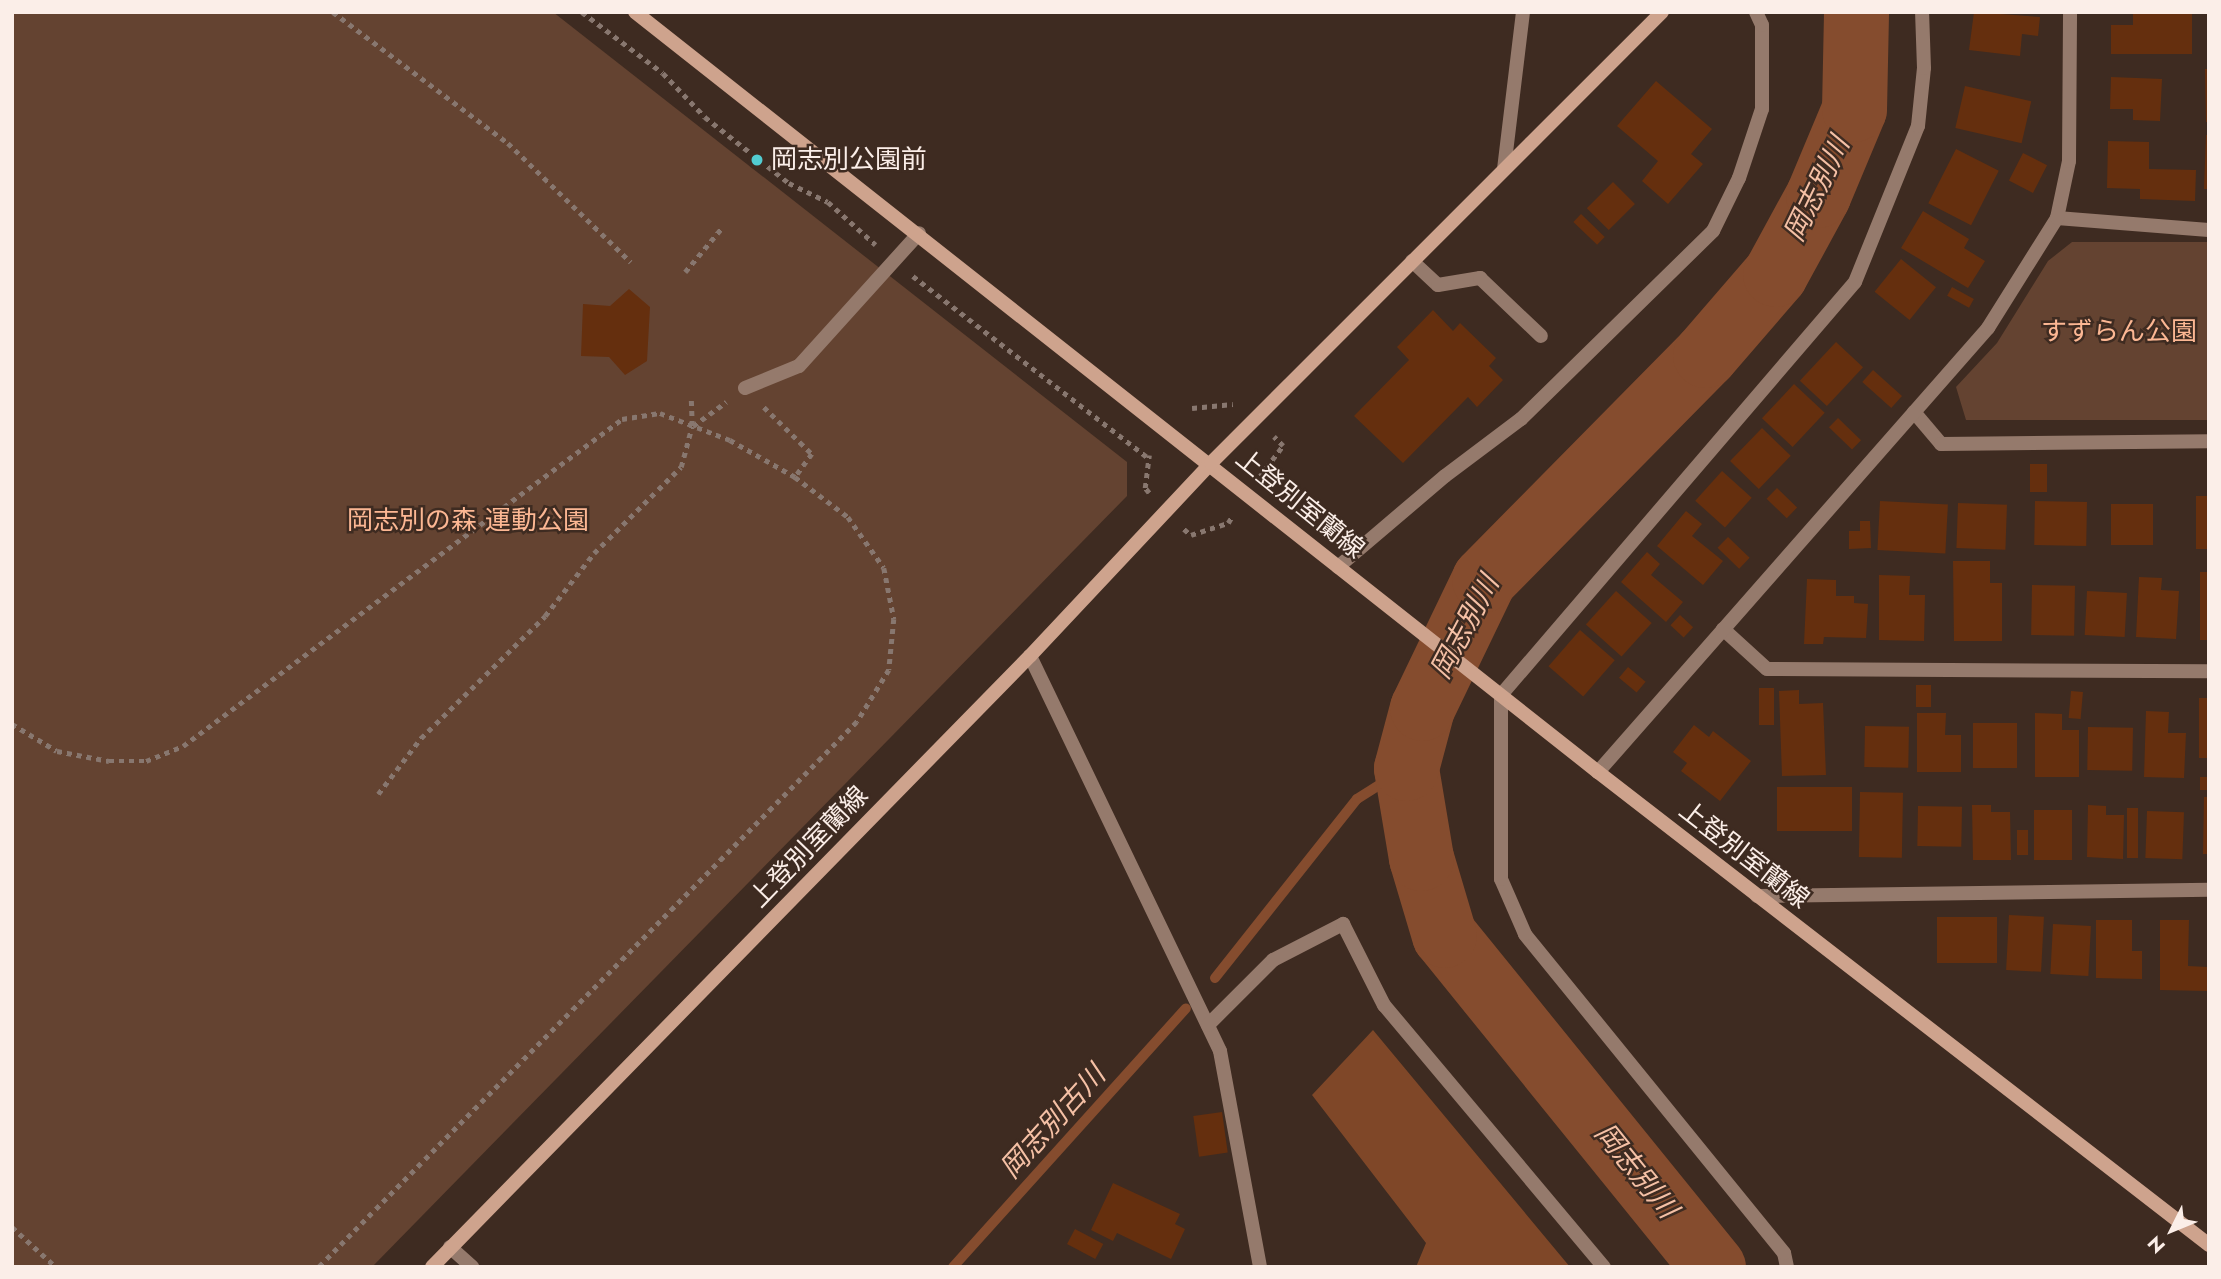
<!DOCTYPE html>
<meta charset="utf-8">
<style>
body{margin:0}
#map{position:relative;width:2221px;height:1279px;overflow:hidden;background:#3e2b21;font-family:Jost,"Noto Sans JP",sans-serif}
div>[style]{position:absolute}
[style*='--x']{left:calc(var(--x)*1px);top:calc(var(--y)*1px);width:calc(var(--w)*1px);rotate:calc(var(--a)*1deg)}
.green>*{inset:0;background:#644331}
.forest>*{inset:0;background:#7f4728}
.stream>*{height:10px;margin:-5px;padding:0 5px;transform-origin:5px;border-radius:5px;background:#854c2e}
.river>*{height:65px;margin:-32.5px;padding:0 32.5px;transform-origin:32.5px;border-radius:32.5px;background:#854c2e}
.building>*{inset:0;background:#652f0e;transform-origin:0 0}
.path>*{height:4.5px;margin-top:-2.25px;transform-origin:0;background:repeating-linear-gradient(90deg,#88776f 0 5px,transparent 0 10px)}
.lane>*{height:14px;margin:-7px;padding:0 7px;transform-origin:7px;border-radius:7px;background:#957a6c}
.street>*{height:14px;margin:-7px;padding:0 7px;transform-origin:7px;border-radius:7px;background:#957a6c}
.secondary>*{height:14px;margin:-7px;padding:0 7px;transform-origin:7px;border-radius:7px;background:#cea38d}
.dots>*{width:19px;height:19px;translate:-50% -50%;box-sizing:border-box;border:4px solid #3e2b21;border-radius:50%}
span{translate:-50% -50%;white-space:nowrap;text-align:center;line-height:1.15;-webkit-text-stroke:5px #3e2b21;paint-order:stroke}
.poi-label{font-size:26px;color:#fbeee8}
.left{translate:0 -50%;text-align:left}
.park-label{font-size:26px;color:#fcb793}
.street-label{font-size:26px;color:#fbeee8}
.water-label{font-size:28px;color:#f5c0a5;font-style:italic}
.frame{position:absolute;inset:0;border:14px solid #fbeee8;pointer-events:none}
.north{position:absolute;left:2137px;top:1195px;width:70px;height:70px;-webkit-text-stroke:5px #3e2b21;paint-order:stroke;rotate:227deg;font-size:19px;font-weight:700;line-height:28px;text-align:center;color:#fbeee8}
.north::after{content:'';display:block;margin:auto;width:24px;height:32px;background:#fbeee8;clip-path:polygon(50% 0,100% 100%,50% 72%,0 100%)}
</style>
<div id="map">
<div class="green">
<div style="clip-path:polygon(12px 12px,553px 12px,1127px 462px,1127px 496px,372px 1267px,12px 1267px)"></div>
<div style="clip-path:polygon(2072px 242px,2209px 242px,2209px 420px,1966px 420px,1956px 387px,1997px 343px,2048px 261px)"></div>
</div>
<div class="forest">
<div style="clip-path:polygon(1373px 1030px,1570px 1267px,1416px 1267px,1426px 1243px,1312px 1095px)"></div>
</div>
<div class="stream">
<div style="--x:1215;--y:978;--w:228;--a:-51.6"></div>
<div style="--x:1357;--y:799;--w:58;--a:-32.3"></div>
<div style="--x:953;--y:1267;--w:348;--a:-48"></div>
</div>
<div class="river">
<div style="--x:1713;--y:1267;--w:427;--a:-129"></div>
<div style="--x:1444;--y:935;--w:80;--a:-106.6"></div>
<div style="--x:1421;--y:858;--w:91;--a:-99.5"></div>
<div style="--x:1406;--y:768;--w:62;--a:-75.1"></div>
<div style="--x:1422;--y:708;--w:143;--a:-64.3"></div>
<div style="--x:1484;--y:579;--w:315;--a:-45.4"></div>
<div style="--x:1705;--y:355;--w:107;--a:-49.2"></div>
<div style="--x:1775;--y:274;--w:90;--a:-61.4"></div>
<div style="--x:1818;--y:195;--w:93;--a:-67.3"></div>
<div style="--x:1854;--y:109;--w:97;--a:-88.8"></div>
</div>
<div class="building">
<div style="clip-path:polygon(1974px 12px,2040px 17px,2038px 36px,2022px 34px,2020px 56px,1969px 50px)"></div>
<div style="clip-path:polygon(2133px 12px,2192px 12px,2192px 54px,2111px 54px,2111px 25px,2133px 25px)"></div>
<div style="clip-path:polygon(2205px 69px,2209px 69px,2209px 122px,2206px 122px)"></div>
<div style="clip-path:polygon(2111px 77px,2162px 79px,2160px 121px,2133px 120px,2133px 109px,2110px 109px)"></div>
<div style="clip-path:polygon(1656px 81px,1712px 129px,1691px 154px,1703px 164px,1668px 204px,1642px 181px,1658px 161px,1617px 126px)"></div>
<div style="left:1965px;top:86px;width:68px;height:43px;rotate:13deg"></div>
<div style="clip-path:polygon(2206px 135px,2209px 135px,2209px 189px,2204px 189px)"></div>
<div style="clip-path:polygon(2108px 141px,2149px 142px,2149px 169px,2196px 170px,2195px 201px,2140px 199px,2140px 189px,2107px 188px)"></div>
<div style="left:1956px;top:149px;width:48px;height:61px;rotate:27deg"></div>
<div style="left:2023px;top:153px;width:27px;height:31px;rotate:27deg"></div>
<div style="left:1613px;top:182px;width:31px;height:37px;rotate:45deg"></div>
<div style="clip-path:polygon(1923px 211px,1969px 239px,1964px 248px,1985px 261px,1968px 288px,1901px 248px)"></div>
<div style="left:1581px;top:214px;width:33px;height:11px;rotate:44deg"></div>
<div style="left:1901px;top:259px;width:45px;height:42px;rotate:39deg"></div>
<div style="left:1952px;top:287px;width:25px;height:10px;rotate:29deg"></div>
<div style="clip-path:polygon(629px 289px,650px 307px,647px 361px,625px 375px,609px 357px,581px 356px,583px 304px,610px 306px)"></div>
<div style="clip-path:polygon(1433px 310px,1453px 331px,1460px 323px,1496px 358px,1489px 366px,1503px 380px,1477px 407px,1468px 397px,1403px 463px,1354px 416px,1409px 360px,1397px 347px)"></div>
<div style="left:1836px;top:342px;width:37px;height:53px;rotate:43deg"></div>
<div style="left:1873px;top:370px;width:39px;height:16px;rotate:42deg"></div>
<div style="left:1794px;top:384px;width:42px;height:47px;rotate:43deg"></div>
<div style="left:1838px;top:418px;width:32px;height:13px;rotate:44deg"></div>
<div style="left:1762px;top:428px;width:40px;height:46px;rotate:44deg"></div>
<div style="left:2030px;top:464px;width:17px;height:28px"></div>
<div style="left:1722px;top:471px;width:40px;height:40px;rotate:42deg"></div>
<div style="left:1777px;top:488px;width:28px;height:15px;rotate:44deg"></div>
<div style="left:2196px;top:496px;width:13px;height:53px"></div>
<div style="left:1880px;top:501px;width:68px;height:49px;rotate:3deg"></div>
<div style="left:2035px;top:501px;width:52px;height:44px;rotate:1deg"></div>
<div style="left:1958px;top:503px;width:49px;height:45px;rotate:2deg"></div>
<div style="left:2111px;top:504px;width:42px;height:41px"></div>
<div style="clip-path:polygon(1686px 511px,1702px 524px,1692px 536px,1723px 561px,1703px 585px,1657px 546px)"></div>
<div style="clip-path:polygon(1860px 521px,1870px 521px,1871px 548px,1849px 549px,1849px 531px,1860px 531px)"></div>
<div style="left:1728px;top:537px;width:30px;height:15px;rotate:44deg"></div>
<div style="clip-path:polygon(1647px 552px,1660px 564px,1651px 575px,1683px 602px,1666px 622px,1621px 582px)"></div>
<div style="clip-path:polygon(1953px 561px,1990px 561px,1990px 583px,2002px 583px,2002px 641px,1954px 641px)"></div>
<div style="left:2200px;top:572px;width:9px;height:68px"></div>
<div style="clip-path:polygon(1879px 575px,1910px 576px,1909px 595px,1925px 595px,1924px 641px,1879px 640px)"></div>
<div style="clip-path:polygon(2139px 577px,2162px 578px,2161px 590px,2179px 591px,2176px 639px,2136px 637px)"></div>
<div style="clip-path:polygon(1807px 579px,1836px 580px,1836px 596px,1854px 596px,1854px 603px,1868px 604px,1866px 638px,1824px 637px,1823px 644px,1804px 644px)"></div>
<div style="left:2032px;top:585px;width:43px;height:50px;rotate:1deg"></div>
<div style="left:1616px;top:591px;width:48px;height:45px;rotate:42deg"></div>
<div style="left:2087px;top:591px;width:40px;height:44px;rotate:3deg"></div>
<div style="left:1680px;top:615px;width:18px;height:14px;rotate:43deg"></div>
<div style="left:1580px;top:630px;width:46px;height:48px;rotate:41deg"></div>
<div style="left:1628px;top:667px;width:23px;height:14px;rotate:40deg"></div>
<div style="left:1916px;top:685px;width:15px;height:22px"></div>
<div style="left:1759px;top:688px;width:15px;height:37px"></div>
<div style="clip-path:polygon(1799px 690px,1799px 704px,1823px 703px,1826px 775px,1782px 776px,1779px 691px)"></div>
<div style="left:2071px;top:691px;width:12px;height:27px;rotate:5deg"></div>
<div style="left:2199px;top:698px;width:10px;height:60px"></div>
<div style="clip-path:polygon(2146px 711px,2169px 712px,2168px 733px,2186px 733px,2184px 778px,2144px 777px)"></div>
<div style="clip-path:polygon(1917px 713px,1946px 713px,1945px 735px,1961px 735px,1961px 772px,1917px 772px)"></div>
<div style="clip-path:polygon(2035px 713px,2062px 714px,2062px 730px,2079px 730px,2079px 777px,2035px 777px)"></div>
<div style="left:1973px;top:723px;width:44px;height:45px"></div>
<div style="clip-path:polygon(1694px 725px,1709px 737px,1713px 731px,1751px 761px,1720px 801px,1681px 771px,1687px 763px,1673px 752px)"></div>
<div style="left:1865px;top:726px;width:44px;height:41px;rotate:1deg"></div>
<div style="left:2088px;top:727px;width:45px;height:43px;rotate:1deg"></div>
<div style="left:2200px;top:777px;width:9px;height:13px"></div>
<div style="left:1777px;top:787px;width:75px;height:44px"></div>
<div style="left:1860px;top:792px;width:43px;height:65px;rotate:1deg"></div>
<div style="clip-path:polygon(2204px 797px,2209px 797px,2209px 854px,2203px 854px)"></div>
<div style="clip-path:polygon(1972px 805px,1991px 805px,1991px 812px,2010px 812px,2011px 860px,1973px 860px)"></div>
<div style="clip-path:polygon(2088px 805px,2106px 806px,2106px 815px,2124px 815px,2123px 859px,2087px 857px)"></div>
<div style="left:1918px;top:806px;width:44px;height:40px;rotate:1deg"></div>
<div style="left:2127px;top:808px;width:11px;height:50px"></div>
<div style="left:2034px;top:810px;width:38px;height:50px"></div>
<div style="left:2147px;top:811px;width:37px;height:47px;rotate:2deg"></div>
<div style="left:2017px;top:830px;width:11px;height:25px"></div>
<div style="left:2009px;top:915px;width:35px;height:55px;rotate:3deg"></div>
<div style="left:1937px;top:917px;width:60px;height:46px"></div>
<div style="clip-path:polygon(2096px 920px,2132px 920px,2132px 951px,2142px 951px,2142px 979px,2096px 978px)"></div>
<div style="clip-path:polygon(2160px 920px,2189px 920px,2188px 966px,2207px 967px,2207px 991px,2160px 990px)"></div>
<div style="left:2053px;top:924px;width:38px;height:50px;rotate:3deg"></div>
<div style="left:1222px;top:1112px;width:41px;height:29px;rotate:82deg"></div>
<div style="clip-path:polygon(1113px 1183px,1180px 1214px,1175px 1224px,1185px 1229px,1171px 1259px,1117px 1233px,1113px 1241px,1091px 1230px)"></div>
<div style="left:1075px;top:1229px;width:32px;height:17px;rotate:28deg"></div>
</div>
<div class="path">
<div style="--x:333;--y:12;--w:219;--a:36.8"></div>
<div style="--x:508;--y:143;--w:171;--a:44.1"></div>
<div style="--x:582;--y:12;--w:101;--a:37"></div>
<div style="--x:663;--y:73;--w:61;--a:46.3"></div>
<div style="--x:705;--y:117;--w:107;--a:38.2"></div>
<div style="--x:789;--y:183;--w:43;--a:26"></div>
<div style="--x:828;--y:202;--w:64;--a:41.9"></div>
<div style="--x:685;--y:272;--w:56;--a:-50.1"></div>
<div style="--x:913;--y:276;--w:296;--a:37.7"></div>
<div style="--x:764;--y:407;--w:67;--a:44.4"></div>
<div style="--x:812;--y:454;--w:29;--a:126"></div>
<div style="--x:1192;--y:408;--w:41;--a:-5.6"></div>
<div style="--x:693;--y:426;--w:41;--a:-36"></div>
<div style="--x:1260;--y:476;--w:38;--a:-53"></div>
<div style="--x:1283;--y:446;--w:13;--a:-135"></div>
<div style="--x:1149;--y:493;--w:6;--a:-129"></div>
<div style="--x:1145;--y:488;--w:33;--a:-83"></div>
<div style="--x:1184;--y:529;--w:9;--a:41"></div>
<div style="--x:1191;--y:535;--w:39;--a:-18"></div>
<div style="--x:1228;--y:523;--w:9;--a:-58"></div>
<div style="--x:12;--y:724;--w:52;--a:31"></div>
<div style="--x:57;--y:751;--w:53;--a:10.9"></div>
<div style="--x:109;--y:761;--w:37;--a:0"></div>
<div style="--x:146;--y:761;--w:40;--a:-22"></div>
<div style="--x:183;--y:746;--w:547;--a:-36.68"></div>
<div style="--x:622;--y:419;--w:38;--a:-9"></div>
<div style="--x:660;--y:413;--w:75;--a:21.1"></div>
<div style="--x:730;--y:440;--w:75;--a:29.6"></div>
<div style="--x:795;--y:477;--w:66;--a:37"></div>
<div style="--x:848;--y:517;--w:62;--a:54.8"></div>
<div style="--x:884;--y:568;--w:52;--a:78.9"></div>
<div style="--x:894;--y:619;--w:51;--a:95.6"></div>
<div style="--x:889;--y:670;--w:61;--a:121.6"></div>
<div style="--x:857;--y:722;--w:766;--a:134.63"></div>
<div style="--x:378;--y:794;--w:71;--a:-52.5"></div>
<div style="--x:421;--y:738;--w:174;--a:-44.5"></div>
<div style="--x:545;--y:616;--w:80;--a:-52.1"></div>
<div style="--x:594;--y:553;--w:122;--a:-44.7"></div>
<div style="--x:681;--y:467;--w:42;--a:-75"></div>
<div style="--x:692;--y:426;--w:26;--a:-92"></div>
<div style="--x:12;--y:1227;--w:59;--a:42.3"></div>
</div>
<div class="lane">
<div style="--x:1412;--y:261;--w:35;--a:43"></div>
<div style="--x:1438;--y:285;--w:43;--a:-9.5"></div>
<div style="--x:1480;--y:278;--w:84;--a:43.6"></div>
<div style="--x:745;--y:388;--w:58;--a:-22.2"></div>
<div style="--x:799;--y:366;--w:179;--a:-47.9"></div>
<div style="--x:1338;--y:567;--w:140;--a:-40.4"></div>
<div style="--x:1445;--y:476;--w:95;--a:-36.9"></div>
<div style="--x:1521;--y:419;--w:269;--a:-44.4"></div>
<div style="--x:1713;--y:231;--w:59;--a:-63.9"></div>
<div style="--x:1739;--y:178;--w:73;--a:-71.6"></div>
<div style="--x:1762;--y:109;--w:84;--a:-90"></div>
<div style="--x:1762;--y:25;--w:14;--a:-115"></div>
<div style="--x:450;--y:1247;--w:30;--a:42"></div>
<div style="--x:1787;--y:1267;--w:14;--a:-102"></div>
<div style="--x:1784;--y:1253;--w:411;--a:-129.1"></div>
<div style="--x:1525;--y:934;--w:60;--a:-113.6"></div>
<div style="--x:1501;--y:879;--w:184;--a:-90"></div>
<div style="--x:1501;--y:695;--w:544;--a:-49.4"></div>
<div style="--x:1855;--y:282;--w:168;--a:-68"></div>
<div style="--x:1918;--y:126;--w:58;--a:-84.1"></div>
<div style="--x:1924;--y:68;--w:56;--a:-92"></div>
</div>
<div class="street">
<div style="--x:1504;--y:169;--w:158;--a:-83.1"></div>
<div style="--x:2057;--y:218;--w:152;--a:4.5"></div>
<div style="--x:1914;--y:412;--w:42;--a:49.8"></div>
<div style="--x:1941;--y:444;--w:268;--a:-0.6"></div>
<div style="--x:1723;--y:629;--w:59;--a:42.3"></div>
<div style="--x:1767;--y:669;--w:442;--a:0.3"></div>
<div style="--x:1030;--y:656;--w:438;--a:64.3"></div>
<div style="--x:1220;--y:1051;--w:220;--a:79.5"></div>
<div style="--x:1598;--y:772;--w:591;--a:-48.7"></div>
<div style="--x:1988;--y:328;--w:130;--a:-57.9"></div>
<div style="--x:2057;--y:218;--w:58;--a:-78.1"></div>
<div style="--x:2069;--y:161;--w:149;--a:-89.6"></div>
<div style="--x:1757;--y:896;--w:452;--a:-0.8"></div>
<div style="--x:1208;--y:1025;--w:92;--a:-45"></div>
<div style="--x:1273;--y:960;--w:79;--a:-27.2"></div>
<div style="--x:1343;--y:924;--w:91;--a:63.2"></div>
<div style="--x:1384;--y:1005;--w:342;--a:50"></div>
</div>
<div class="secondary">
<div style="--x:635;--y:12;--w:1227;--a:38.28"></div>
<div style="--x:1598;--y:772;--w:773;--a:37.74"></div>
<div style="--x:432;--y:1267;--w:855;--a:-45.62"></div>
<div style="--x:1030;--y:656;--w:265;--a:-46.8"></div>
<div style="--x:1211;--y:463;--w:638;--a:-45"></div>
</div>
<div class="dots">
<div style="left:757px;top:160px;background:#52ccd1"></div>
</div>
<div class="poi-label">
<span class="left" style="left:771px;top:160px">岡志別公園前</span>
</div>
<div class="park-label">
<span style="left:2119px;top:332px">すずらん公園</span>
<span style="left:468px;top:521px">岡志別の森 運動公園</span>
</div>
<div class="street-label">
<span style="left:1300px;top:504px;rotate:39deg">上登別室蘭線</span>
<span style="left:809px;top:847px;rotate:-46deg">上登別室蘭線</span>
<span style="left:1744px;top:855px;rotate:38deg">上登別室蘭線</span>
</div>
<div class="water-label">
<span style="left:1817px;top:189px;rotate:-64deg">岡志別川</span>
<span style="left:1465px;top:627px;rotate:-62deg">岡志別川</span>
<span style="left:1053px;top:1122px;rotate:-48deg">岡志別古川</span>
<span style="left:1636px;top:1171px;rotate:51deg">岡志別川</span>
</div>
<div class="frame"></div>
<div class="north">N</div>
</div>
